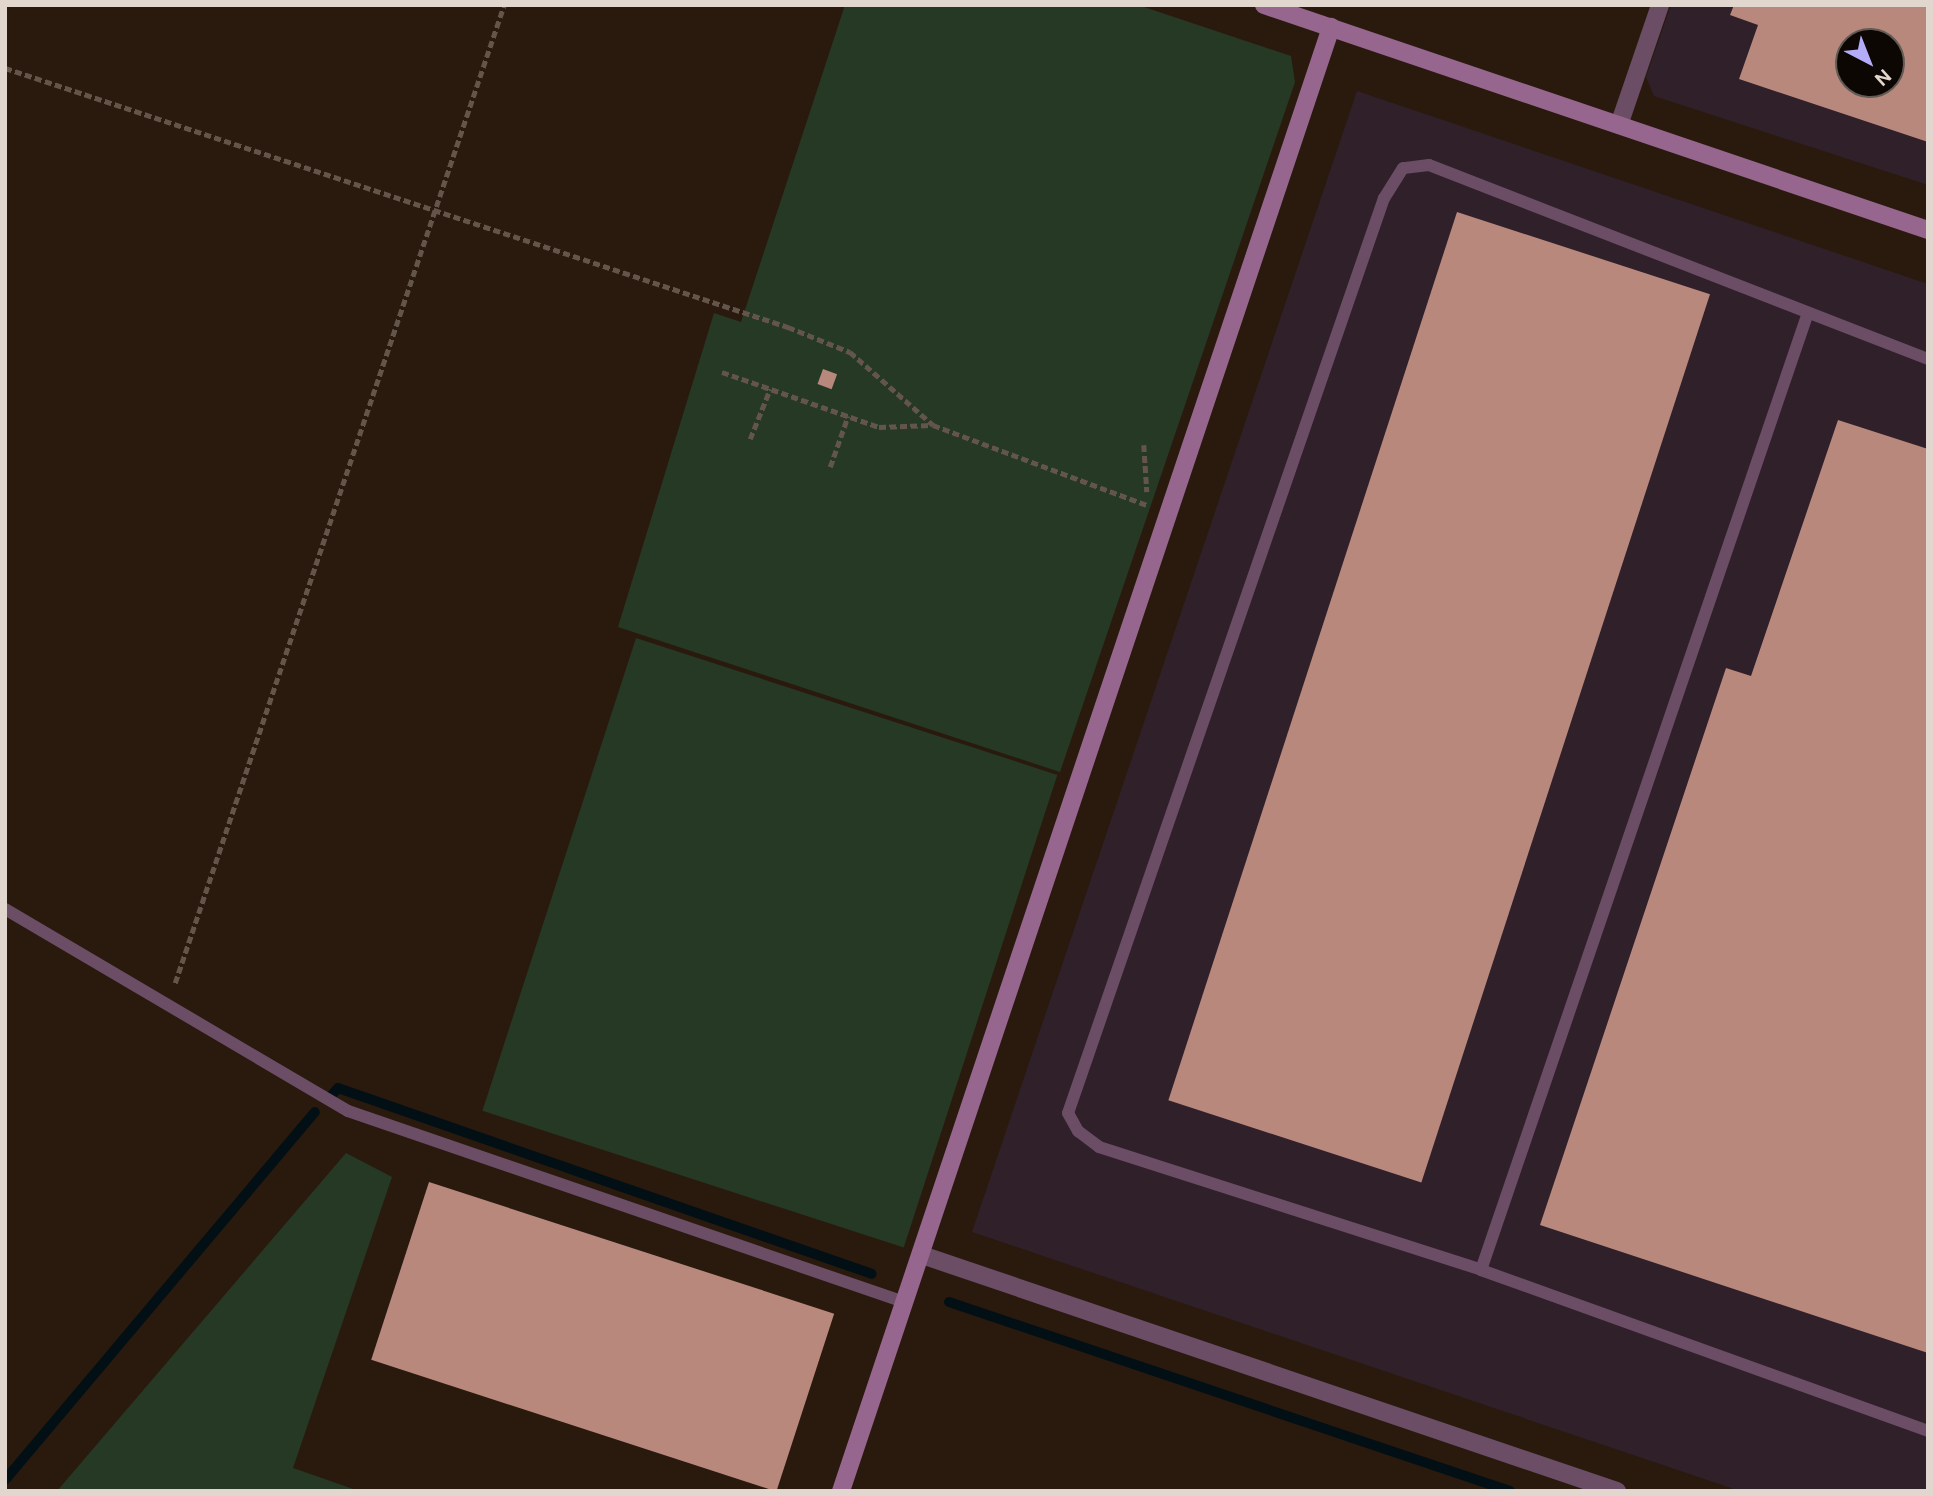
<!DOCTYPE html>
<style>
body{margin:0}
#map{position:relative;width:1933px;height:1496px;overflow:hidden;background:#2a1a0e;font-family:"DM Sans",sans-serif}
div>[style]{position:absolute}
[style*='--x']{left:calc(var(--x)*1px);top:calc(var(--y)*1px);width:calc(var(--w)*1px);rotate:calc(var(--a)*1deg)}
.industrial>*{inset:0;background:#2f202a}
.green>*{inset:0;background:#253924;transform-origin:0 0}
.stream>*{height:10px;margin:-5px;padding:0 5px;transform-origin:5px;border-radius:5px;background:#021015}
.building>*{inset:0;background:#b9887d;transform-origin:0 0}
.path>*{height:4.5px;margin-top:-2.25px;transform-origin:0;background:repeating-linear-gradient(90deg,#64554b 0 7px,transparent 0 10.5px)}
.lane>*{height:12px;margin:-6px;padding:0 6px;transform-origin:6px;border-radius:6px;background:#6b4d66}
.street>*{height:18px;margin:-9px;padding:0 9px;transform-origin:9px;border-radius:9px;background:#6b4d66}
.secondary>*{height:18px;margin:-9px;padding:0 9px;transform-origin:9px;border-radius:9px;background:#96668f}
span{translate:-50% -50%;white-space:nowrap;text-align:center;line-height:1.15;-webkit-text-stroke:7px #0d0703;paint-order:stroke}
.frame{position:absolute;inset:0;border:7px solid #e2d7cf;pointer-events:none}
.north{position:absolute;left:1835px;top:28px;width:70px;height:70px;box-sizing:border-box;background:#0d0703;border:2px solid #625a55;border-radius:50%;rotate:138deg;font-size:19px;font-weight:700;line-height:28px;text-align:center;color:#e2d7cf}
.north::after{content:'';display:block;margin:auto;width:24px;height:32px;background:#b5acf9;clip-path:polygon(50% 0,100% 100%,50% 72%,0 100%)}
</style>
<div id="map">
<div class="industrial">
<div style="clip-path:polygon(evenodd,1671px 5px,1928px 5px,1928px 185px,1654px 96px,1646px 77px,1671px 5px,1849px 42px,1891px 42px,1891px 84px,1849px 84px,1849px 42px)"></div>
<div style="clip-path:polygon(1357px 91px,1928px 284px,1928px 1491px,1740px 1491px,972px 1232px)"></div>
</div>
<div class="green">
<div style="clip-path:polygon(845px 5px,1138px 5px,1291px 56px,1295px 82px,1060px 772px,618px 627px,714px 313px,741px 322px)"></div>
<div style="left:636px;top:638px;width:443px;height:497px;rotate:18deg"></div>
<div style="clip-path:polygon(346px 1153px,392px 1177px,293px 1468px,359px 1491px,57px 1491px)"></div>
</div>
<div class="stream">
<div style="--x:329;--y:1098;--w:13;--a:-48"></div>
<div style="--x:338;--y:1088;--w:565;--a:19.2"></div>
<div style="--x:949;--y:1302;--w:592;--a:18.62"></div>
<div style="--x:5;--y:1480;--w:481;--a:-49.9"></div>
</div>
<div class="building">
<div style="clip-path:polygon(evenodd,1734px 5px,1928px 5px,1928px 142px,1739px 79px,1758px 25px,1730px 15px,1734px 5px,1849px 42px,1891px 42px,1891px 84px,1849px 84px,1849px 42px)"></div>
<div style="left:1457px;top:212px;width:266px;height:934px;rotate:18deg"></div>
<div style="left:823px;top:369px;width:15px;height:16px;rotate:20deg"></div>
<div style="clip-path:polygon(1838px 420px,1928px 449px,1928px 1353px,1540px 1225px,1726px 668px,1751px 676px)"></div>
<div style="left:429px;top:1182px;width:426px;height:187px;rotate:18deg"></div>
</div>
<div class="path">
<div style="--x:5;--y:68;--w:825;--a:18.3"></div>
<div style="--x:788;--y:327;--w:67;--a:22"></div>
<div style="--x:850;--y:352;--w:111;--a:41.3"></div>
<div style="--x:933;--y:425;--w:228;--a:20.5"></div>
<div style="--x:722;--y:372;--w:166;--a:19.3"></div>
<div style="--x:879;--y:427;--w:53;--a:-2.2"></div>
<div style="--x:750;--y:439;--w:54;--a:-68.2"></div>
<div style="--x:1144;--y:445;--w:47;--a:86.3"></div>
<div style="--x:830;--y:467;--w:54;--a:-70.6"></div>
<div style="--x:175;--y:983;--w:1032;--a:-71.41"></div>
</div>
<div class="lane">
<div style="--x:1928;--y:359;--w:535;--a:-158.76"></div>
<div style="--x:1429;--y:165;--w:26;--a:173"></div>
<div style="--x:1403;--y:168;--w:36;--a:122"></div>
<div style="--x:1384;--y:198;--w:968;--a:109.05"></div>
<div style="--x:1068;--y:1113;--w:21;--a:61"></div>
<div style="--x:1078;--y:1131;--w:26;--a:37"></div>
<div style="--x:1099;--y:1147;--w:401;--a:17.8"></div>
<div style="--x:1481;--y:1270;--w:475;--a:19.8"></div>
<div style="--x:5;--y:909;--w:398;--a:30.5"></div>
<div style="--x:348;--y:1111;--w:588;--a:18.96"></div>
<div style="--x:1481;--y:1270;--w:1011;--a:-71.14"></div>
</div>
<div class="street">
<div style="--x:1619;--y:125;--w:127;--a:-71.1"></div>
<div style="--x:922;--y:1255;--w:734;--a:18.76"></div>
</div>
<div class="secondary">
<div style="--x:1264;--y:5;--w:701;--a:18.72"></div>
<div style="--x:841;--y:1491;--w:1544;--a:-71.49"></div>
</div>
<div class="frame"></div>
<div class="north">N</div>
</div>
